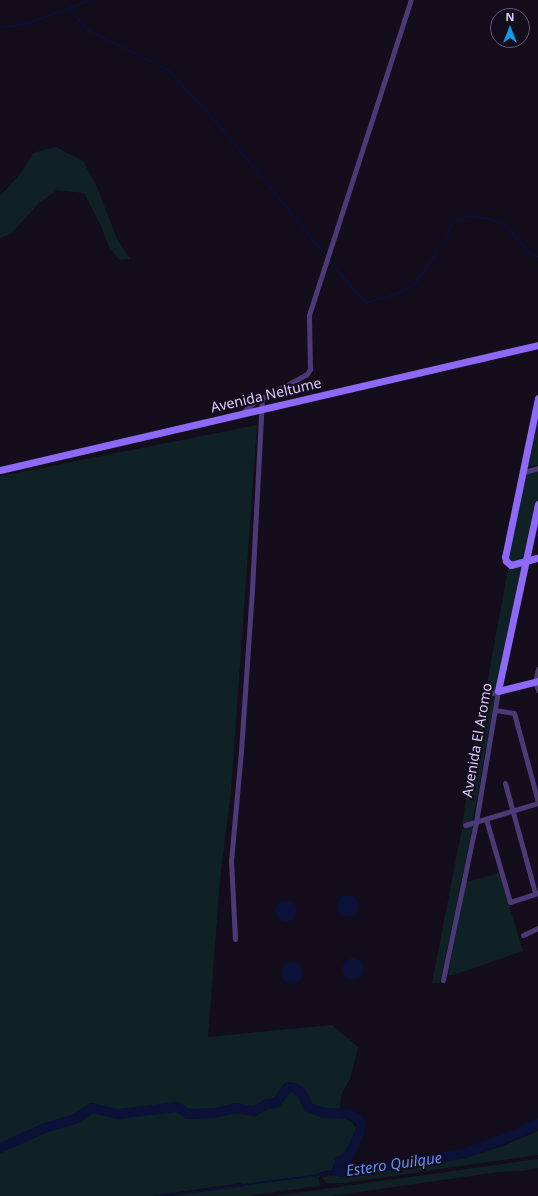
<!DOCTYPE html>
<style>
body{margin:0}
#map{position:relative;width:538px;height:1196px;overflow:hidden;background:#130d1c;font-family:"Noto Sans",sans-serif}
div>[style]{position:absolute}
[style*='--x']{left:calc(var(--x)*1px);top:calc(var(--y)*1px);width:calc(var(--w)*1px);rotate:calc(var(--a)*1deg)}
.green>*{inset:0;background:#102126}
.water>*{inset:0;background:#0b1137}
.round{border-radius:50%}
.stream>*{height:1.5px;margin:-0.75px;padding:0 0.75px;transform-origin:0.75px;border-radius:0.75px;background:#0b1137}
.river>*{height:10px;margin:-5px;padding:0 5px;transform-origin:5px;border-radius:5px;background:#0b1137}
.street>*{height:5px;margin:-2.5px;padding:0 2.5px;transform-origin:2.5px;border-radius:2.5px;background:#4c3a78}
.secondary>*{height:7px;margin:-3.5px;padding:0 3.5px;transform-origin:3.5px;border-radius:3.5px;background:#8e68f6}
span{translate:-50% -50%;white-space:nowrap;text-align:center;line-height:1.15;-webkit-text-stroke:4px #130d1c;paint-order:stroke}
.street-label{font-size:14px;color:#dccbfc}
.water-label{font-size:15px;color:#608cf5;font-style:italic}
.north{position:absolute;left:490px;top:8px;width:40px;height:40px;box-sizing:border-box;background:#130d1c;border:1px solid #635976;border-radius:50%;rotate:0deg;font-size:11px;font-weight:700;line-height:16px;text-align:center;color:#dccbfc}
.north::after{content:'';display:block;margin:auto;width:14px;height:18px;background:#0e9ce5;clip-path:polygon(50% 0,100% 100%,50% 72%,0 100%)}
</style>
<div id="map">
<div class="green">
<div style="clip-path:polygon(56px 147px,83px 161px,97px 187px,117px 239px,130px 259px,119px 260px,108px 245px,101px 226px,84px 193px,57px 190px,39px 203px,11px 234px,0 238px,0 196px,22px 172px,33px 153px)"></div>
<div style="clip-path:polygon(538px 419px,538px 465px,527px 467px)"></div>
<div style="clip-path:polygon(257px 425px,231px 791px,220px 880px,208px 1037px,332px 1025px,358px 1047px,350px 1079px,341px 1095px,339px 1117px,351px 1121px,356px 1128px,353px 1140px,335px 1170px,320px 1172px,320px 1177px,318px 1177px,320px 1185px,318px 1186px,247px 1196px,170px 1196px,245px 1186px,241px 1183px,151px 1196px,0 1196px,0 476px)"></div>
<div style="clip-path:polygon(538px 468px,538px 504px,526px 561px,515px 564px,505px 559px,524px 472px)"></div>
<div style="clip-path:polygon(522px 567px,496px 690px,485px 695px,508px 569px)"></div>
<div style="clip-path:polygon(495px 696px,473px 821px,462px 824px,483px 700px)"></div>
<div style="clip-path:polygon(473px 824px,440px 983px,432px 983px,462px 828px)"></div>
<div style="clip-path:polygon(499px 873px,523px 951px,453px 975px,448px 975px,466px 882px)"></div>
<div style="clip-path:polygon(538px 1131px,538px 1155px,343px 1183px,326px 1183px,322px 1177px,471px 1156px,503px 1146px)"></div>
<div style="clip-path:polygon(538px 1159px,538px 1168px,524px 1171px,498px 1172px,331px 1196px,274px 1196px)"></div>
</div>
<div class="water">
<div class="round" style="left:337px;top:895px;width:22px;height:22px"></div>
<div class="round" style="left:275px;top:900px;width:22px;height:22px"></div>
<div class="round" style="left:342px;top:958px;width:22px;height:22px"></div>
<div class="round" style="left:281px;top:962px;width:22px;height:22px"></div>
</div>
<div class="stream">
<div style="--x:70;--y:9;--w:26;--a:51"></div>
<div style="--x:86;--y:29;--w:93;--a:26.3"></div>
<div style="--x:169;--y:70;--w:85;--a:47.9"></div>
<div style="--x:226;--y:133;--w:156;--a:50.7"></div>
<div style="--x:0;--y:28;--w:26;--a:-9"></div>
<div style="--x:26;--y:24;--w:69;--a:-20.3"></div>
<div style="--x:444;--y:243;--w:23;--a:-67"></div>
<div style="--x:453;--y:222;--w:17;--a:-21"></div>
<div style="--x:469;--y:216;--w:21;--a:8"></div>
<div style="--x:490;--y:219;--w:12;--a:20"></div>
<div style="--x:501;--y:223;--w:14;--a:39"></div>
<div style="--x:512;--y:232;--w:29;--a:49"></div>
<div style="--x:531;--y:254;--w:8;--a:23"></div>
<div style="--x:329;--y:260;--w:57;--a:49.3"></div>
<div style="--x:366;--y:303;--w:34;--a:-17"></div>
<div style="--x:399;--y:293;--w:18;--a:-29"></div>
<div style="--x:415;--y:284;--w:40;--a:-55.1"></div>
<div style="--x:159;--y:1196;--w:153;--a:-7.5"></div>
<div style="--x:311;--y:1176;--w:26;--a:-11"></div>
</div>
<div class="river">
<div style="--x:0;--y:1148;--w:49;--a:-24"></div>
<div style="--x:45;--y:1128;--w:31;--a:-17"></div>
<div style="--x:75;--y:1119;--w:20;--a:-33"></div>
<div style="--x:92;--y:1108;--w:27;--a:13"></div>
<div style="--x:118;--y:1114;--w:59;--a:-6.8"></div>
<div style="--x:177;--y:1107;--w:13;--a:32"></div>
<div style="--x:188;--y:1114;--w:26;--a:-2"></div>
<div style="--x:214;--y:1113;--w:22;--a:-13"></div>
<div style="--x:235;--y:1108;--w:20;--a:9"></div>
<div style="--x:255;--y:1111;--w:14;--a:-30"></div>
<div style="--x:267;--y:1104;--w:9;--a:-6"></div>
<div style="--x:276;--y:1103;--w:20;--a:-53"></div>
<div style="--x:288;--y:1087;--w:6;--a:9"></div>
<div style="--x:294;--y:1088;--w:9;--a:32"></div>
<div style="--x:302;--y:1093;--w:15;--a:67"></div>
<div style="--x:308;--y:1107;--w:17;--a:21"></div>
<div style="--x:324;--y:1113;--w:24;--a:2"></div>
<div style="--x:348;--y:1114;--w:11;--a:27"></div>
<div style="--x:358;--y:1119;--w:6;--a:59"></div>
<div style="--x:361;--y:1124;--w:8;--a:97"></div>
<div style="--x:360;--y:1132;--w:28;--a:116"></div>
<div style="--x:348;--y:1157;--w:9;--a:153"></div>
<div style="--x:340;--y:1161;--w:10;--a:107"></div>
<div style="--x:337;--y:1171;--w:4;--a:14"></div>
<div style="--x:341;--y:1172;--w:123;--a:-8.4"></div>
<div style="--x:463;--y:1154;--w:57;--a:-20.7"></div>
<div style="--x:516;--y:1134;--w:25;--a:-27"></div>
</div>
<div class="street">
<div style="--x:243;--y:412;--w:13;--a:-42"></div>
<div style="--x:253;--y:403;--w:61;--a:-28.2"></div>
<div style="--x:307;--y:374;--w:6;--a:-59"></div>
<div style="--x:310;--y:369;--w:54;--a:-91.1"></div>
<div style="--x:309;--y:315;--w:331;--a:-72.1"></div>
<div style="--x:524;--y:472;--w:15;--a:-16"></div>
<div style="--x:538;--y:669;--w:13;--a:103"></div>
<div style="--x:535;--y:682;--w:9;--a:69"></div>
<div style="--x:495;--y:710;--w:19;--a:9"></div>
<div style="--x:514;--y:713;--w:92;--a:74.9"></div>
<div style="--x:505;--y:783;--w:114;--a:74.7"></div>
<div style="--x:486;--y:819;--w:86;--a:73.9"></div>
<div style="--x:510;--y:902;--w:29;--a:-18"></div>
<div style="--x:465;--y:825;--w:76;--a:-16.8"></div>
<div style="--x:523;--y:935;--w:17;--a:-25"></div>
<div style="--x:235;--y:939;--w:78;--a:-92.9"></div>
<div style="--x:231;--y:861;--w:110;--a:-84.8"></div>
<div style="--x:241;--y:751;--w:162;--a:-86.1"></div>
<div style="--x:252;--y:589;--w:191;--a:-87"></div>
<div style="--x:443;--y:980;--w:161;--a:-78.2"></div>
<div style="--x:476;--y:822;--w:133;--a:-80.5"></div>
<div style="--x:498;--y:691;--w:14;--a:159"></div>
</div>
<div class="secondary">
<div style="--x:538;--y:398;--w:162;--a:101.7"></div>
<div style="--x:505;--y:557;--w:4;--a:76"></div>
<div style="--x:506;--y:561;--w:6;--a:39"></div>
<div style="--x:511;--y:565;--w:28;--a:-15"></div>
<div style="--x:0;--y:470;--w:552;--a:-13.08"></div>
<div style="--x:538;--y:504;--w:191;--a:102.1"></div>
<div style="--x:498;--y:691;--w:41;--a:-14"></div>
</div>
<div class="street-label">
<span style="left:266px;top:395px;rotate:-13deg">Avenida Neltume</span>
<span style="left:477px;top:740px;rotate:-80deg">Avenida El Aromo</span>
</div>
<div class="water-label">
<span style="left:394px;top:1164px;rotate:-8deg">Estero Quilque</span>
</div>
<div class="north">N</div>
</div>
